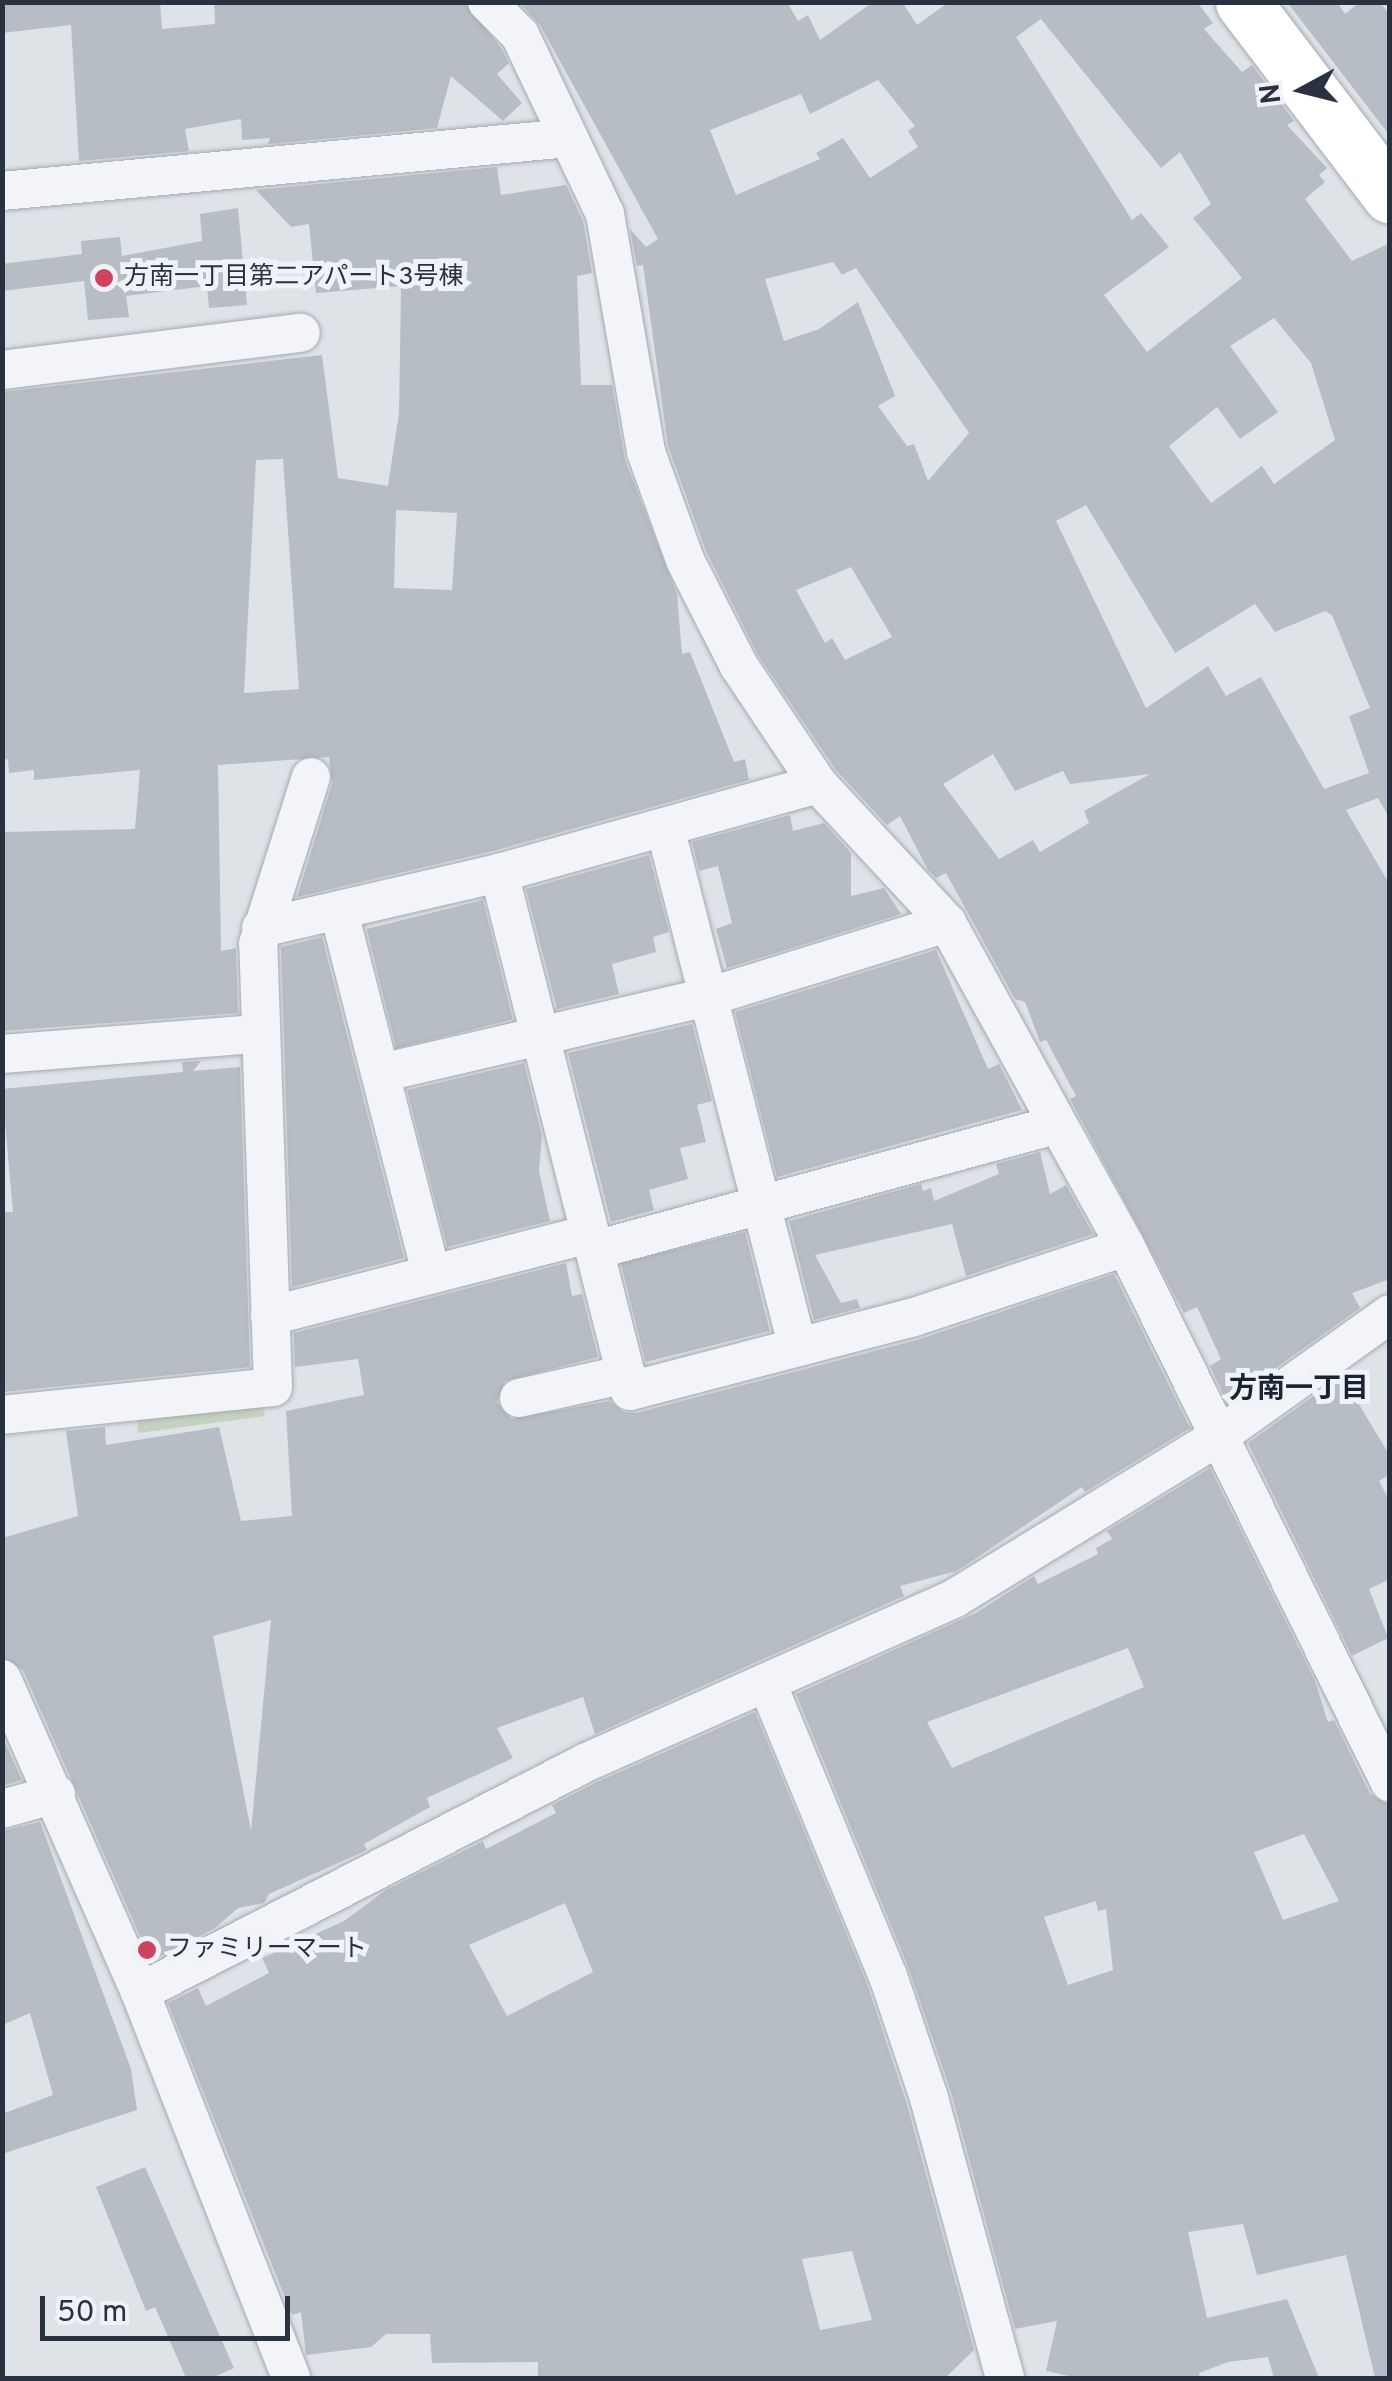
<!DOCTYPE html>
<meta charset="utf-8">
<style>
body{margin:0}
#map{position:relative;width:1392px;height:2381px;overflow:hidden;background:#dfe3e8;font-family:Overpass,"Noto Sans JP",sans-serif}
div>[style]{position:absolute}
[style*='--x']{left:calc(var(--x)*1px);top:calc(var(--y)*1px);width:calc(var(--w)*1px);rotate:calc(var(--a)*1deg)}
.green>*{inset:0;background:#c6d2c0}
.building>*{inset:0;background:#b6bdc5;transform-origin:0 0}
.roads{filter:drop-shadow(0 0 2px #a4aab2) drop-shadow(0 0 2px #a4aab2)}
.street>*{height:38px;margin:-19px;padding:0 19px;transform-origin:19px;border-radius:19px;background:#f2f4f7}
.secondary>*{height:55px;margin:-27.5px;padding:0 27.5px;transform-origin:27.5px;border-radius:27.5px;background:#fff}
.dots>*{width:28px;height:28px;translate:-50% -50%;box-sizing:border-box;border:5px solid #eff2f6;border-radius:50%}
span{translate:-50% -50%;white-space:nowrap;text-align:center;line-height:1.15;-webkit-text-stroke:10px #eff2f6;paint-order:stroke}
.poi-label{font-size:25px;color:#283240}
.left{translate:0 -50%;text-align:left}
.neighbourhood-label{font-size:28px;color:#1a2330;font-weight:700}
.frame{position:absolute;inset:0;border:5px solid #283240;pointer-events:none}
.north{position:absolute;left:1252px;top:40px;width:100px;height:100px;-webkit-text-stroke:8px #eff2f6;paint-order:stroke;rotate:263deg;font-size:28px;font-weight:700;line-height:40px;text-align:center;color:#283240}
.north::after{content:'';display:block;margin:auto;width:35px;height:45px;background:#283240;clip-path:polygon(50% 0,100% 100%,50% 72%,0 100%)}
.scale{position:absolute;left:40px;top:2296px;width:250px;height:45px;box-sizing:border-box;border:5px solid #283240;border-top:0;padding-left:12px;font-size:30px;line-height:35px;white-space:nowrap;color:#283240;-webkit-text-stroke:8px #eff2f6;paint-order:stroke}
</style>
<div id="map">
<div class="green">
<div style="clip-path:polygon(262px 1405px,265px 1416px,138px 1433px,136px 1412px)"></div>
</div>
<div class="building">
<div style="clip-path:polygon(2px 2px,160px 2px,162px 29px,215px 24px,214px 2px,465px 2px,501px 48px,509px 63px,497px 74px,522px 103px,503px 121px,451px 76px,437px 128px,268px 144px,270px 138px,242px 140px,241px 119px,185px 129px,189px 151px,79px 161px,71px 25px,2px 33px)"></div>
<div style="clip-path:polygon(evenodd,519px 2px,787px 2px,798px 21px,808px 15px,820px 40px,873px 2px,902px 2px,917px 25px,949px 2px,1197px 2px,1213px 23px,1204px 29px,1242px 72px,1252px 65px,1294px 121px,1287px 125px,1327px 168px,1319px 175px,1325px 182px,1305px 199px,1352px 261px,1390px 243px,1390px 819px,1378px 798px,1346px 810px,1390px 885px,1390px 1279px,1352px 1293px,1360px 1308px,1270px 1372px,1224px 1396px,1210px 1366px,1221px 1359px,1197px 1307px,1184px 1313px,1070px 1099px,1076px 1096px,1046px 1040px,1040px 1042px,1025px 1002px,1015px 999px,946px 873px,936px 878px,928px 870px,900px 816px,887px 825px,836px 770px,758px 655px,706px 551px,668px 446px,643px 265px,637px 266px,630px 229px,646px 247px,658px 239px,540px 25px,519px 2px,1041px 19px,1161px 168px,1180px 152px,1211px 204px,1193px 218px,1242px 278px,1147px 352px,1104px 295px,1169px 247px,1141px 213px,1132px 220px,1016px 37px,1041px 19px,519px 2px,878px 80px,915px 126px,908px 131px,918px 147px,870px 178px,843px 138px,816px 153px,820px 159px,736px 195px,710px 130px,801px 94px,810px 114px,878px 80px,519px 2px,833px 262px,842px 275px,856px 268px,969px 433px,928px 481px,914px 444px,907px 446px,878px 406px,895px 396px,858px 302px,819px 329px,784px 341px,765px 279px,833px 262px,519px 2px,1274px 318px,1311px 363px,1335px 440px,1274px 484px,1262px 466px,1211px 503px,1169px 446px,1217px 407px,1240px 439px,1278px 412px,1230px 346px,1274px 318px,519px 2px,1086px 505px,1175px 653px,1255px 604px,1275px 632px,1325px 611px,1332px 615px,1370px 708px,1349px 716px,1369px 773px,1324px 789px,1261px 677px,1226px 696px,1208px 666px,1146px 708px,1056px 521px,1086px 505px,519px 2px,851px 567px,892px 637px,845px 660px,832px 638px,825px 643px,796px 590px,851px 567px,519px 2px,993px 754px,1015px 791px,1063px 771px,1070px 784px,1150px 774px,1084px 811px,1089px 823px,1040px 852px,1033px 840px,999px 859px,943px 784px,993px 754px)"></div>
<div style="clip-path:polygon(1287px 2px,1337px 2px,1345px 14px,1360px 2px,1379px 2px,1390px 14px,1390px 136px)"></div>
<div style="clip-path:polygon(evenodd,497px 167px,501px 195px,566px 185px,583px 221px,592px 273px,577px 276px,581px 385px,612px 385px,625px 460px,677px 594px,682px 654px,690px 652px,734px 762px,745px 759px,749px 780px,493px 851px,297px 897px,332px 784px,329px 757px,218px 765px,221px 951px,236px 948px,238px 1013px,2px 1031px,2px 832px,135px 829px,140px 770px,34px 780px,34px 770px,9px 773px,8px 759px,2px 760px,2px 392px,322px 355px,338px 478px,388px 486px,399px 413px,401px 286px,316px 293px,309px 224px,291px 227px,256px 190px,497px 167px,283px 459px,299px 689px,244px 693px,256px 460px,283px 459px,497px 167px,396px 510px,457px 513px,452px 590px,394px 588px,396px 510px)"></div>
<div style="clip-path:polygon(238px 208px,247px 305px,209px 308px,207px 286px,126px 296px,129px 317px,88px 320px,84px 281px,2px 291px,2px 264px,82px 254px,81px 241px,120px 237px,122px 256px,202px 241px,200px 214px)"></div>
<div style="clip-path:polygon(790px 815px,793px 831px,824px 823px,851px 853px,851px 896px,884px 888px,901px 914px,727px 968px,716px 929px,732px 923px,718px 866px,699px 871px,692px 842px)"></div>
<div style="clip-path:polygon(649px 855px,669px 932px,653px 937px,656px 952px,612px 964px,619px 994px,557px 1009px,526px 889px)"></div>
<div style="left:483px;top:900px;width:123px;height:120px;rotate:76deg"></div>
<div style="clip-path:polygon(322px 937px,404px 1258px,292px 1287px,281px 947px)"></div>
<div style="clip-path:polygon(936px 950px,988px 1069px,999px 1064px,1022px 1110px,777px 1177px,735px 1012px)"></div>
<div style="clip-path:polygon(692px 1024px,712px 1101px,697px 1105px,706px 1142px,680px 1148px,688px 1179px,649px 1190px,654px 1210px,611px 1222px,568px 1053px)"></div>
<div style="clip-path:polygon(201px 1061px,193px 1071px,240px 1067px,250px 1367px,2px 1392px,2px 1212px,13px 1212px,2px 1089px,183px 1072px,182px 1062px)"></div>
<div style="clip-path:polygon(524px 1063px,542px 1136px,539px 1171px,550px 1221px,447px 1247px,407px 1090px)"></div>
<div style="clip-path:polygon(1040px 1152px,1050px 1194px,1066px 1185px,1093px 1234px,966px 1276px,952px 1224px,815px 1255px,841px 1303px,857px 1299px,860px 1308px,814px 1320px,789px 1221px,921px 1184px,923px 1191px,931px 1188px,934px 1201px,999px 1174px,996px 1164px)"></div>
<div style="left:745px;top:1232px;width:102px;height:128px;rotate:76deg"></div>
<div style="clip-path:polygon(evenodd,566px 1263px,572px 1296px,582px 1294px,598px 1357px,505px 1381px,497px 1402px,511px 1419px,610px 1401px,623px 1412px,636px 1413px,917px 1340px,1114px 1274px,1190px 1428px,1085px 1492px,1082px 1487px,957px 1571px,900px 1586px,904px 1596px,595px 1734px,583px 1697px,497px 1728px,513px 1758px,427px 1798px,430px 1807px,364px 1844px,367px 1850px,269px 1894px,264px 1903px,238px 1908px,215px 1928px,151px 1961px,23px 1670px,2px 1657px,2px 1538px,78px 1516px,66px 1431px,105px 1427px,106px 1445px,219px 1427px,241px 1521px,292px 1516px,286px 1411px,364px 1395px,358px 1359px,295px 1367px,294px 1333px,566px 1263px,271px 1620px,251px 1831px,213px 1636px,271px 1620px)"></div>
<div style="clip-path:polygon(1342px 1376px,1390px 1456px,1390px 1474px,1379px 1481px,1390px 1502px,1390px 1579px,1369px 1589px,1388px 1638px,1352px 1656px,1248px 1443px)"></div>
<div style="clip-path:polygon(evenodd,1210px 1468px,1315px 1681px,1328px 1722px,1334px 1720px,1370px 1794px,1390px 1805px,1390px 2378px,1375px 2378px,1346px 2255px,1257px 2275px,1243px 2224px,1188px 2232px,1207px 2318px,1287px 2299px,1319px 2378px,1274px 2378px,1268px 2357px,1228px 2362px,1199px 2373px,1200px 2378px,1078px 2378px,1046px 2371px,1057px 2321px,1015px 2329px,951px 2092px,909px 1969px,796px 1694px,976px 1613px,1034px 1576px,1038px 1584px,1098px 1554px,1096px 1548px,1112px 1539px,1107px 1531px,1210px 1468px,1128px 1648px,1144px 1687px,952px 1768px,927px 1722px,1128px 1648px,1210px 1468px,1304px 1834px,1339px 1901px,1283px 1920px,1254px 1852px,1304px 1834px,1210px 1468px,1096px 1901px,1098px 1911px,1106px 1909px,1113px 1970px,1068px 1985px,1044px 1917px,1096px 1901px)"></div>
<div style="clip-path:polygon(evenodd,755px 1712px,867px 1984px,907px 2105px,974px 2350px,945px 2378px,538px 2378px,538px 2362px,432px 2363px,430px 2334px,386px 2334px,371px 2347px,306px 2355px,301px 2312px,292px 2315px,168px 2003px,198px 1988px,206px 2006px,269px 1973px,262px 1958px,344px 1921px,386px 1890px,483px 1841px,486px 1849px,556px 1813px,552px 1805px,595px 1783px,755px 1712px,565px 1903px,593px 1972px,507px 2016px,469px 1945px,565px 1903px,755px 1712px,852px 2251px,872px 2320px,820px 2330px,802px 2259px,852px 2251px)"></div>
<div style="clip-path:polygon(2px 1736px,22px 1780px,2px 1786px)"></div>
<div style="clip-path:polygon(40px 1822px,131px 2069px,137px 2110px,2px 2154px,2px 2114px,53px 2095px,30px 2013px,2px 2025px,2px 1831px)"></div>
<div style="clip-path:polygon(145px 2167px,234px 2368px,212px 2378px,186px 2378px,155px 2307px,146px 2311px,96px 2187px)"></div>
</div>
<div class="roads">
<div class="street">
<div style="--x:487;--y:2;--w:47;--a:45"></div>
<div style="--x:520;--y:35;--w:198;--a:64.6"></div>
<div style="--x:605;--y:214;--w:242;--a:80.2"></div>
<div style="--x:646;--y:452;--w:115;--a:70.1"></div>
<div style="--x:685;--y:560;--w:119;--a:63"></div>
<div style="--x:739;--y:666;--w:142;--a:56.2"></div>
<div style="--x:818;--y:784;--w:190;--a:47.1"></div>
<div style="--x:947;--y:923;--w:370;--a:61.1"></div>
<div style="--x:1126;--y:1247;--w:597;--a:63.78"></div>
<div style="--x:2;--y:191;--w:569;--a:-5.34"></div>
<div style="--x:2;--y:370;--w:301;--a:-7.1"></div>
<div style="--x:665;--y:827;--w:535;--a:75.7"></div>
<div style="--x:499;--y:873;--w:534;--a:75.81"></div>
<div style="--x:630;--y:1391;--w:290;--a:-14.6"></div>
<div style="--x:911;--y:1318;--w:226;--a:-18.3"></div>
<div style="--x:339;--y:912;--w:374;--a:75.7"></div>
<div style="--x:261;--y:928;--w:244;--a:-13"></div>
<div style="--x:499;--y:873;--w:331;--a:-15.6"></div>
<div style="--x:2;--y:1054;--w:256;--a:-4.5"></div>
<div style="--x:381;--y:1073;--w:336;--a:-13.1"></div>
<div style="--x:708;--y:997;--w:250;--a:-17.2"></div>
<div style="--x:595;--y:1250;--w:476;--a:-15.2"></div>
<div style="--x:270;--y:1316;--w:330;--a:-14.4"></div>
<div style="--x:519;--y:1398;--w:110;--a:-12.6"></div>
<div style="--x:2;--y:1415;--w:272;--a:-5.9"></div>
<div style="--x:273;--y:1387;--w:443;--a:-91.9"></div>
<div style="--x:258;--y:944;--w:175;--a:-72.4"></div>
<div style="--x:2;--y:1679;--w:342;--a:66.2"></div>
<div style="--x:140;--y:1992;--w:414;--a:68.6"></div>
<div style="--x:767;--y:1683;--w:317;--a:67.6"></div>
<div style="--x:888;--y:1976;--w:129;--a:71.4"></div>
<div style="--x:929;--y:2098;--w:290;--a:74.8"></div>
<div style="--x:2;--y:1809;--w:56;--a:-15.5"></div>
<div style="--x:140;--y:1992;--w:500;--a:-27.23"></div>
<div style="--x:585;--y:1763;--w:405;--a:-24"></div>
<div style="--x:955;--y:1598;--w:310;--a:-31.5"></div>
<div style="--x:1219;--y:1436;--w:210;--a:-35.5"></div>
</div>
<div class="secondary">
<div style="--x:1243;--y:2;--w:243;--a:52.8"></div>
</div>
</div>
<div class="dots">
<div style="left:104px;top:278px;background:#ce445e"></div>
<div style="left:147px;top:1950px;background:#ce445e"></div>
</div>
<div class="poi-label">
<span class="left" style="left:124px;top:278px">方南一丁目第二アパート3号棟</span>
<span class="left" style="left:167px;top:1950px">ファミリーマート</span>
</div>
<div class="neighbourhood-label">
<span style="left:1299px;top:1390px">方南一丁目</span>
</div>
<div class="frame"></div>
<div class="north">N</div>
<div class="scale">50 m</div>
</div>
